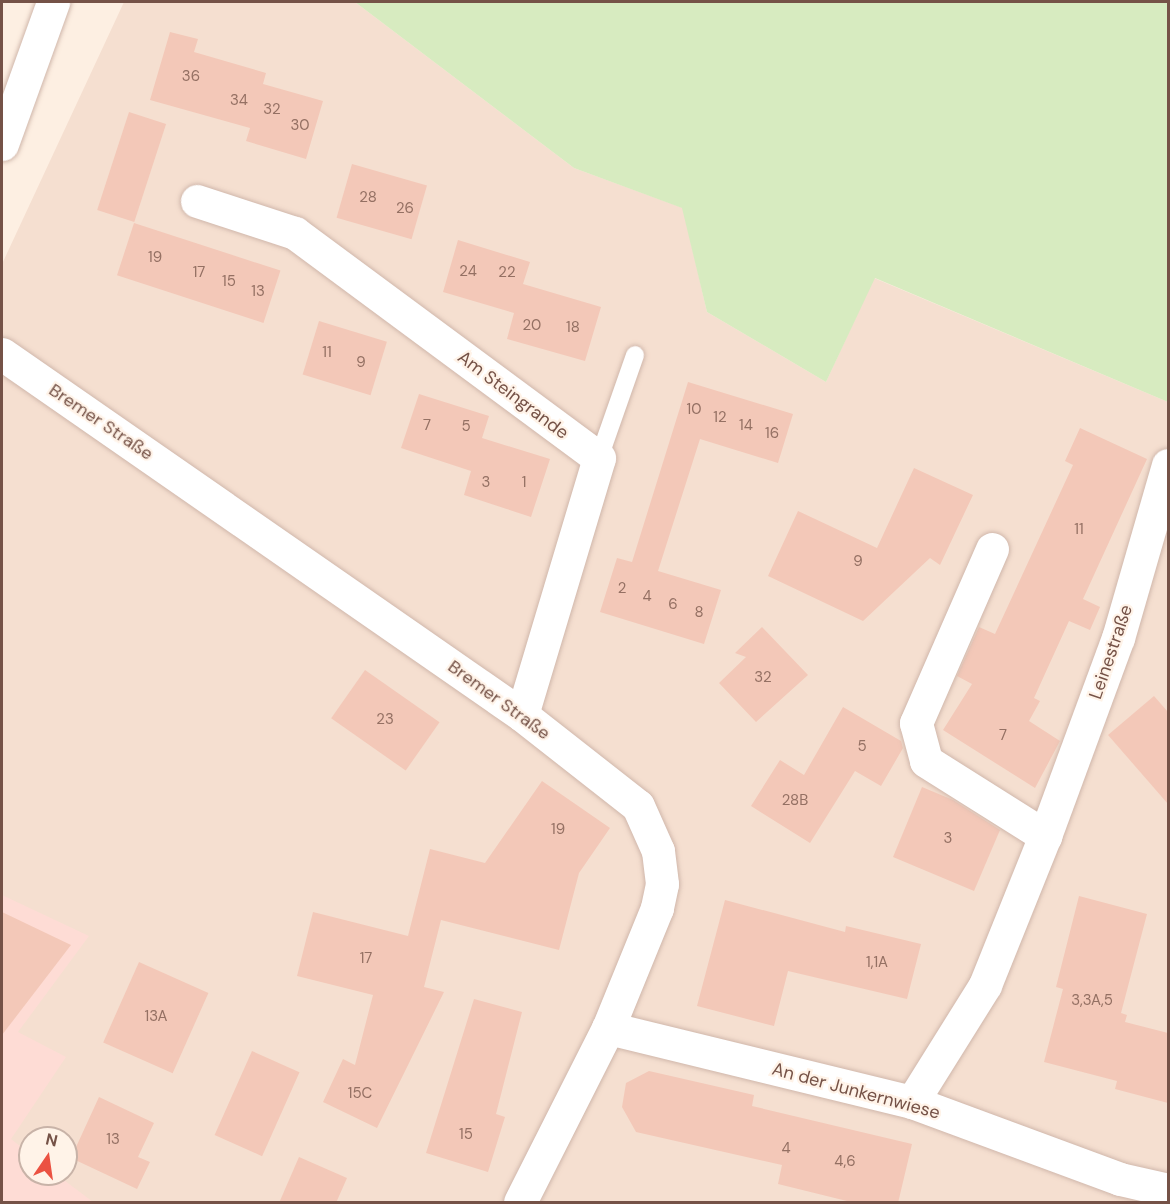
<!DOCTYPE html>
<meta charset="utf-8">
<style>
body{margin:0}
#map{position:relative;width:1170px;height:1204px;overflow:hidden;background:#fdefe2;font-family:"DM Sans",sans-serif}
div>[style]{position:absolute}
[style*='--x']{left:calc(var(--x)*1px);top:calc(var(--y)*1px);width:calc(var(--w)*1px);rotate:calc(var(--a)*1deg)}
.residential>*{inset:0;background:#f5dfd0}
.commercial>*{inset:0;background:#fedcd5}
.green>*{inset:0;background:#d7ebc0}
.building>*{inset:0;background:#f3c8b8;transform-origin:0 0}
.roads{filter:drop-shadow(0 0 2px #d0b7ab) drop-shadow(0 0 2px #d0b7ab)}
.service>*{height:18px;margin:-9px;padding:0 9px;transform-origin:9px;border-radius:9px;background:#fff}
.minor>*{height:33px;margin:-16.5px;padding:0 16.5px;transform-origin:16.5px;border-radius:16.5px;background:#fff}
.secondary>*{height:33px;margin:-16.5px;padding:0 16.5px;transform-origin:16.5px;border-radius:16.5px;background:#fff}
span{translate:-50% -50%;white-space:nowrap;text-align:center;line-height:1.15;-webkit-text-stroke:4.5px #fff3e8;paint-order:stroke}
.number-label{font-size:15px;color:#947063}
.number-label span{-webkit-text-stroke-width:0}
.street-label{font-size:18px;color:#755247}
.frame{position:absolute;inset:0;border:3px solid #755247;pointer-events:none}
.north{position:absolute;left:18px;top:1126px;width:60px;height:60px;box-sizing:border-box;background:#fff3e8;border:2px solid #c8b3a8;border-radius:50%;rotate:13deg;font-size:16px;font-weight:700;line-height:24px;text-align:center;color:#755247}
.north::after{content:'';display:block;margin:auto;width:21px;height:27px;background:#eb5242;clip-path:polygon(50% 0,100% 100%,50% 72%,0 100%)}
</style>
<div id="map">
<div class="residential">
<div style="clip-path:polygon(evenodd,124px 2px,355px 2px,574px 168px,683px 208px,707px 312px,826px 382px,874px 278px,1168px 402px,1168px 1202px,2px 1202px,2px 264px,124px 2px,30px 1138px,66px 1138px,66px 1174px,30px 1174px,30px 1138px)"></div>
</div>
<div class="commercial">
<div style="clip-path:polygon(2px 895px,89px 936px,18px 1032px,66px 1057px,11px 1139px,30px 1154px,30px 1174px,56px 1174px,93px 1202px,2px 1202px)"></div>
</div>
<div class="green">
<div style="clip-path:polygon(355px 2px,1168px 2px,1168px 402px,875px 278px,826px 382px,707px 312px,682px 208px,574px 168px)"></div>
</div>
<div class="building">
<div style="clip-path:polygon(170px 32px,198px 39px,194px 52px,266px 73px,263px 84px,323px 101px,306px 159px,246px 141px,250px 128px,150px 100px)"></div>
<div style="left:129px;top:112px;width:39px;height:103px;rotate:18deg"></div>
<div style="left:352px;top:164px;width:78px;height:56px;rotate:16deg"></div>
<div style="left:134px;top:223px;width:154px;height:55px;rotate:18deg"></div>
<div style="clip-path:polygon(458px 240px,530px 262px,523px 284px,601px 307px,585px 361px,507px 339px,514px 313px,443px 292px)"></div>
<div style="left:319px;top:321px;width:71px;height:56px;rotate:17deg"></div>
<div style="clip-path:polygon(688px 382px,793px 414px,778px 463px,700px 439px,658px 571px,721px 590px,704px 644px,600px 612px,617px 558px,632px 562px)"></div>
<div style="clip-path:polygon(419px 394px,489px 416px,482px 438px,550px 459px,531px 517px,464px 495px,471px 471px,401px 448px)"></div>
<div style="clip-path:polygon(1080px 428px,1147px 459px,1083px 599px,1100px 607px,1090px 630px,1069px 621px,1034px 698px,1040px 701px,1029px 721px,1060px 741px,1035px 788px,943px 730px,972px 684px,957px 676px,979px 627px,995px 634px,1073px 465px,1065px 461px)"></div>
<div style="clip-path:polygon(914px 468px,973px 495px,940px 565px,930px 558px,863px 621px,768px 576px,798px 511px,877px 548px)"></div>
<div style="clip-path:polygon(762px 627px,808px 675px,756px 722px,719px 683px,746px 657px,735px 653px)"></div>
<div style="left:365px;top:670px;width:91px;height:59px;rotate:35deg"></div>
<div style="clip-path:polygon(1154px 696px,1168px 712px,1168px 804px,1108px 735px)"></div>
<div style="clip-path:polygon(843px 707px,901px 741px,903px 748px,881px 786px,855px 771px,810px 843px,751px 806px,780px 760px,804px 775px)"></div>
<div style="clip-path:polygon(542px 781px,610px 828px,579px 873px,559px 950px,441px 920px,424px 987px,444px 992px,377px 1128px,323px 1102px,343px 1059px,355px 1065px,373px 995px,297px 976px,313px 912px,408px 936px,430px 849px,485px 863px)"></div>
<div style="clip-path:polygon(922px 787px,953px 800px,1000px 830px,974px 891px,893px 857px)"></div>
<div style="clip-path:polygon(1079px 896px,1147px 914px,1121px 1013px,1127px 1015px,1125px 1022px,1168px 1033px,1168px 1103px,1115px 1089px,1117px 1081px,1044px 1062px,1063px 989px,1056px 987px)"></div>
<div style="clip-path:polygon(725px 900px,845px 932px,846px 926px,921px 944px,907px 999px,788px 971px,774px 1026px,697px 1006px)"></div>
<div style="clip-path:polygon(2px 912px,71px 945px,2px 1035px)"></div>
<div style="left:139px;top:962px;width:76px;height:88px;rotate:24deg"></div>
<div style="clip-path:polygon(474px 999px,522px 1012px,496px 1114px,505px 1117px,488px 1172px,426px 1153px)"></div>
<div style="left:252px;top:1051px;width:52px;height:92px;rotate:24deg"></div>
<div style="clip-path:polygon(649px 1071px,754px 1095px,752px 1106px,912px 1144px,898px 1203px,855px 1203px,778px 1184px,782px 1165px,636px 1132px,622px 1107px,626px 1083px)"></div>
<div style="clip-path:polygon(99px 1097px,154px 1123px,138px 1157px,150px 1162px,137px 1189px,71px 1158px)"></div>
<div style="clip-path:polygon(299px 1157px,347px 1178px,336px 1203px,279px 1203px)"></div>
</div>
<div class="roads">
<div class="service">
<div style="--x:599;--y:458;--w:109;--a:-70.7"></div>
</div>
<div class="minor">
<div style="--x:197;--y:201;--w:103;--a:18.1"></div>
<div style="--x:295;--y:233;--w:378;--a:36.5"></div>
<div style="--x:599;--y:458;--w:268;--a:106.7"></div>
<div style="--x:2;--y:354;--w:633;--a:34.77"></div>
<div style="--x:522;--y:715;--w:147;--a:38.1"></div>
<div style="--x:638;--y:806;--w:49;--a:66"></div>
<div style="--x:658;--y:851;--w:33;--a:83"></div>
<div style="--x:662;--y:884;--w:25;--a:102"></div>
<div style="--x:657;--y:908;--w:130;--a:112.2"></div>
<div style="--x:608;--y:1028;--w:195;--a:116.8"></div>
<div style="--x:992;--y:549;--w:190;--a:113.6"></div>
<div style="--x:916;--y:723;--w:39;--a:75"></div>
<div style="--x:926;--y:761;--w:141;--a:32.2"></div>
<div style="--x:608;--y:1028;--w:313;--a:13.7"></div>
<div style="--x:912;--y:1102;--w:222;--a:20.3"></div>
<div style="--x:1120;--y:1179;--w:49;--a:12.9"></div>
<div style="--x:912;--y:1102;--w:138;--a:-58"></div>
<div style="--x:985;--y:985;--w:161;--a:-68.1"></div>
<div style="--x:1045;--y:836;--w:211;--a:-69.8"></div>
<div style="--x:1118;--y:638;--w:180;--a:-73.9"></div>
</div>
<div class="secondary">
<div style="--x:2;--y:144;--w:151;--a:-70.2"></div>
</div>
</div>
<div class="number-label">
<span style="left:191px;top:77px">36</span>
<span style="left:239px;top:101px">34</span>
<span style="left:272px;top:110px">32</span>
<span style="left:300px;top:126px">30</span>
<span style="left:368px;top:198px">28</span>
<span style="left:405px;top:209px">26</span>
<span style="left:155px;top:258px">19</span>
<span style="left:468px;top:272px">24</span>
<span style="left:199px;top:273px">17</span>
<span style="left:507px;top:273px">22</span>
<span style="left:229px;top:282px">15</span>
<span style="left:258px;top:292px">13</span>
<span style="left:532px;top:326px">20</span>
<span style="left:573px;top:328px">18</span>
<span style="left:327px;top:353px">11</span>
<span style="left:361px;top:363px">9</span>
<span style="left:694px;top:410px">10</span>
<span style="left:720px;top:418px">12</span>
<span style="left:427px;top:426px">7</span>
<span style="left:746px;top:426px">14</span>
<span style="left:466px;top:427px">5</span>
<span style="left:772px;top:434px">16</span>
<span style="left:486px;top:483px">3</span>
<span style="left:524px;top:483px">1</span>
<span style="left:1079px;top:530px">11</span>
<span style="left:858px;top:562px">9</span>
<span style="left:622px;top:589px">2</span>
<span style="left:647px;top:597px">4</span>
<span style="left:673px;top:605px">6</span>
<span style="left:699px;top:613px">8</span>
<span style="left:763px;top:678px">32</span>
<span style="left:385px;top:720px">23</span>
<span style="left:1003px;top:736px">7</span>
<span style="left:862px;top:747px">5</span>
<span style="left:795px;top:801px">28B</span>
<span style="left:558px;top:830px">19</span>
<span style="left:948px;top:839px">3</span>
<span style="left:366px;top:959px">17</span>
<span style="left:877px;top:963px">1,1A</span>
<span style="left:1092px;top:1001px">3,3A,5</span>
<span style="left:156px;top:1017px">13A</span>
<span style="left:360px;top:1094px">15C</span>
<span style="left:466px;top:1135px">15</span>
<span style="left:113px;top:1140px">13</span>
<span style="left:786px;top:1149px">4</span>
<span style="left:845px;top:1162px">4,6</span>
</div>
<div class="street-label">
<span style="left:513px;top:395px;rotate:37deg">Am Steingrande</span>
<span style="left:101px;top:422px;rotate:34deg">Bremer Straße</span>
<span style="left:1111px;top:652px;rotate:-71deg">Leinestraße</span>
<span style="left:499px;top:700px;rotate:36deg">Bremer Straße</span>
<span style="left:856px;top:1091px;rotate:15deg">An der Junkernwiese</span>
</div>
<div class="frame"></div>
<div class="north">N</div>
</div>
